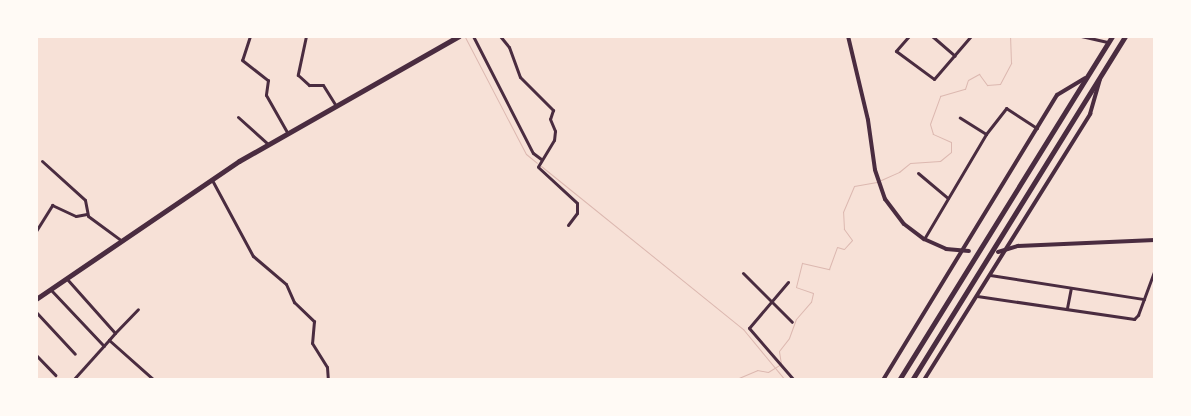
<!DOCTYPE html>
<style>
body{margin:0}
#map{position:relative;width:1191px;height:416px;overflow:hidden;background:#f7e1d7;font-family:Arial,sans-serif}
div>[style]{position:absolute}
[style*='--x']{left:calc(var(--x)*1px);top:calc(var(--y)*1px);width:calc(var(--w)*1px);rotate:calc(var(--a)*1deg)}
.stream>*{height:1px;margin:-0.5px;padding:0 0.5px;transform-origin:0.5px;border-radius:0.5px;background:#dcb8b0}
.minor>*{height:3px;margin:-1.5px;padding:0 1.5px;transform-origin:1.5px;border-radius:1.5px;background:#4a2c40}
.tertiary>*{height:4px;margin:-2px;padding:0 2px;transform-origin:2px;border-radius:2px;background:#4a2c40}
.primary>*{height:5px;margin:-2.5px;padding:0 2.5px;transform-origin:2.5px;border-radius:2.5px;background:#4a2c40}
.trunk>*{height:5px;margin:-2.5px;padding:0 2.5px;transform-origin:2.5px;border-radius:2.5px;background:#4a2c40}
span{translate:-50% -50%;white-space:nowrap;text-align:center;line-height:1.15;-webkit-text-stroke:4.5px #fffaf5;paint-order:stroke}
.frame{position:absolute;inset:0;border:38px solid #fffaf5;pointer-events:none}
</style>
<div id="map">
<div class="stream">
<div style="--x:465;--y:37;--w:132;--a:62.5"></div>
<div style="--x:526;--y:154;--w:14;--a:39"></div>
<div style="--x:541;--y:166;--w:260;--a:38.9"></div>
<div style="--x:743;--y:329;--w:66;--a:50.5"></div>
<div style="--x:881;--y:180;--w:20;--a:-24"></div>
<div style="--x:899;--y:172;--w:14;--a:-39"></div>
<div style="--x:910;--y:163;--w:30;--a:-4"></div>
<div style="--x:940;--y:161;--w:14;--a:-39"></div>
<div style="--x:951;--y:152;--w:10;--a:-90"></div>
<div style="--x:951;--y:142;--w:20;--a:-156"></div>
<div style="--x:933;--y:134;--w:10;--a:-107"></div>
<div style="--x:930;--y:124;--w:30;--a:-70"></div>
<div style="--x:940;--y:96;--w:26;--a:-16"></div>
<div style="--x:965;--y:89;--w:9;--a:-72"></div>
<div style="--x:968;--y:80;--w:13;--a:-29"></div>
<div style="--x:979;--y:74;--w:14;--a:54"></div>
<div style="--x:987;--y:85;--w:13;--a:-4"></div>
<div style="--x:1000;--y:84;--w:24;--a:-62"></div>
<div style="--x:1011;--y:63;--w:27;--a:-92"></div>
<div style="--x:734;--y:380;--w:25;--a:-23"></div>
<div style="--x:757;--y:370;--w:11;--a:10"></div>
<div style="--x:768;--y:372;--w:15;--a:-32"></div>
<div style="--x:781;--y:364;--w:13;--a:-99"></div>
<div style="--x:779;--y:351;--w:16;--a:-52"></div>
<div style="--x:789;--y:338;--w:20;--a:-70"></div>
<div style="--x:796;--y:319;--w:23;--a:-49"></div>
<div style="--x:811;--y:302;--w:9;--a:-77"></div>
<div style="--x:813;--y:293;--w:18;--a:-161"></div>
<div style="--x:796;--y:287;--w:25;--a:-76"></div>
<div style="--x:802;--y:263;--w:28;--a:13"></div>
<div style="--x:829;--y:269;--w:23;--a:-70"></div>
<div style="--x:837;--y:247;--w:7;--a:16"></div>
<div style="--x:844;--y:249;--w:12;--a:-48"></div>
<div style="--x:852;--y:240;--w:14;--a:-126"></div>
<div style="--x:844;--y:229;--w:17;--a:-93"></div>
<div style="--x:843;--y:212;--w:28;--a:-67"></div>
<div style="--x:854;--y:186;--w:23;--a:-10"></div>
</div>
<div class="minor">
<div style="--x:250;--y:36;--w:25;--a:108"></div>
<div style="--x:242;--y:60;--w:33;--a:38"></div>
<div style="--x:268;--y:80;--w:15;--a:98"></div>
<div style="--x:266;--y:95;--w:43;--a:60.4"></div>
<div style="--x:306;--y:36;--w:40;--a:102"></div>
<div style="--x:298;--y:75;--w:15;--a:42"></div>
<div style="--x:309;--y:85;--w:14;--a:0"></div>
<div style="--x:323;--y:85;--w:25;--a:58"></div>
<div style="--x:473;--y:36;--w:131;--a:62.9"></div>
<div style="--x:533;--y:153;--w:10;--a:37"></div>
<div style="--x:500;--y:36;--w:14;--a:51"></div>
<div style="--x:509;--y:47;--w:32;--a:70"></div>
<div style="--x:520;--y:77;--w:47;--a:45"></div>
<div style="--x:553;--y:110;--w:9;--a:108"></div>
<div style="--x:550;--y:119;--w:13;--a:67"></div>
<div style="--x:555;--y:131;--w:9;--a:96"></div>
<div style="--x:554;--y:140;--w:31;--a:121"></div>
<div style="--x:538;--y:167;--w:53;--a:42.7"></div>
<div style="--x:577;--y:203;--w:10;--a:90"></div>
<div style="--x:577;--y:213;--w:15;--a:127"></div>
<div style="--x:909;--y:36;--w:20;--a:131"></div>
<div style="--x:896;--y:51;--w:47;--a:36.4"></div>
<div style="--x:934;--y:79;--w:57;--a:-49.3"></div>
<div style="--x:932;--y:36;--w:30;--a:41"></div>
<div style="--x:1081;--y:36;--w:27;--a:13"></div>
<div style="--x:238;--y:117;--w:39;--a:42"></div>
<div style="--x:986;--y:134;--w:33;--a:-52"></div>
<div style="--x:1006;--y:108;--w:37;--a:33"></div>
<div style="--x:42;--y:161;--w:58;--a:42.2"></div>
<div style="--x:85;--y:200;--w:16;--a:79"></div>
<div style="--x:88;--y:216;--w:42;--a:36.3"></div>
<div style="--x:918;--y:173;--w:39;--a:40"></div>
<div style="--x:212;--y:180;--w:86;--a:61.7"></div>
<div style="--x:253;--y:256;--w:43;--a:40.3"></div>
<div style="--x:286;--y:284;--w:20;--a:66"></div>
<div style="--x:294;--y:302;--w:28;--a:44"></div>
<div style="--x:314;--y:321;--w:22;--a:95"></div>
<div style="--x:312;--y:343;--w:28;--a:58"></div>
<div style="--x:327;--y:367;--w:13;--a:86"></div>
<div style="--x:36;--y:231;--w:31;--a:-58"></div>
<div style="--x:52;--y:205;--w:26;--a:25"></div>
<div style="--x:76;--y:216;--w:11;--a:-10"></div>
<div style="--x:924;--y:239;--w:122;--a:-59.4"></div>
<div style="--x:986;--y:134;--w:31;--a:-148"></div>
<div style="--x:743;--y:273;--w:69;--a:45"></div>
<div style="--x:990;--y:275;--w:156;--a:8.9"></div>
<div style="--x:67;--y:279;--w:72;--a:48.4"></div>
<div style="--x:115;--y:333;--w:9;--a:131"></div>
<div style="--x:109;--y:340;--w:60;--a:41.6"></div>
<div style="--x:788;--y:282;--w:60;--a:130.3"></div>
<div style="--x:749;--y:328;--w:69;--a:49.1"></div>
<div style="--x:51;--y:290;--w:77;--a:46.6"></div>
<div style="--x:977;--y:296;--w:159;--a:8.3"></div>
<div style="--x:1134;--y:319;--w:6;--a:-45"></div>
<div style="--x:1138;--y:315;--w:49;--a:-69.7"></div>
<div style="--x:1067;--y:308;--w:20;--a:-79"></div>
<div style="--x:36;--y:312;--w:57;--a:47.1"></div>
<div style="--x:115;--y:333;--w:33;--a:-46"></div>
<div style="--x:36;--y:355;--w:28;--a:46"></div>
<div style="--x:36;--y:379;--w:1;--a:45"></div>
<div style="--x:73;--y:380;--w:54;--a:-48"></div>
</div>
<div class="tertiary">
<div style="--x:848;--y:36;--w:86;--a:76.6"></div>
<div style="--x:868;--y:120;--w:50;--a:82"></div>
<div style="--x:875;--y:170;--w:31;--a:71"></div>
<div style="--x:885;--y:199;--w:31;--a:53"></div>
<div style="--x:904;--y:224;--w:25;--a:37"></div>
<div style="--x:924;--y:239;--w:24;--a:24"></div>
<div style="--x:946;--y:249;--w:23;--a:5"></div>
<div style="--x:998;--y:252;--w:21;--a:-17"></div>
<div style="--x:1018;--y:246;--w:137;--a:-2.5"></div>
<div style="--x:883;--y:380;--w:334;--a:-58.6"></div>
<div style="--x:1057;--y:95;--w:33;--a:-31"></div>
<div style="--x:924;--y:380;--w:314;--a:-58"></div>
<div style="--x:1090;--y:114;--w:36;--a:-74"></div>
</div>
<div class="primary">
<div style="--x:36;--y:299;--w:245;--a:-34.2"></div>
<div style="--x:239;--y:161;--w:253;--a:-29.6"></div>
</div>
<div class="trunk">
<div style="--x:899;--y:380;--w:405;--a:-58.2"></div>
<div style="--x:912;--y:380;--w:405;--a:-58.2"></div>
</div>
<div class="frame"></div>
</div>
